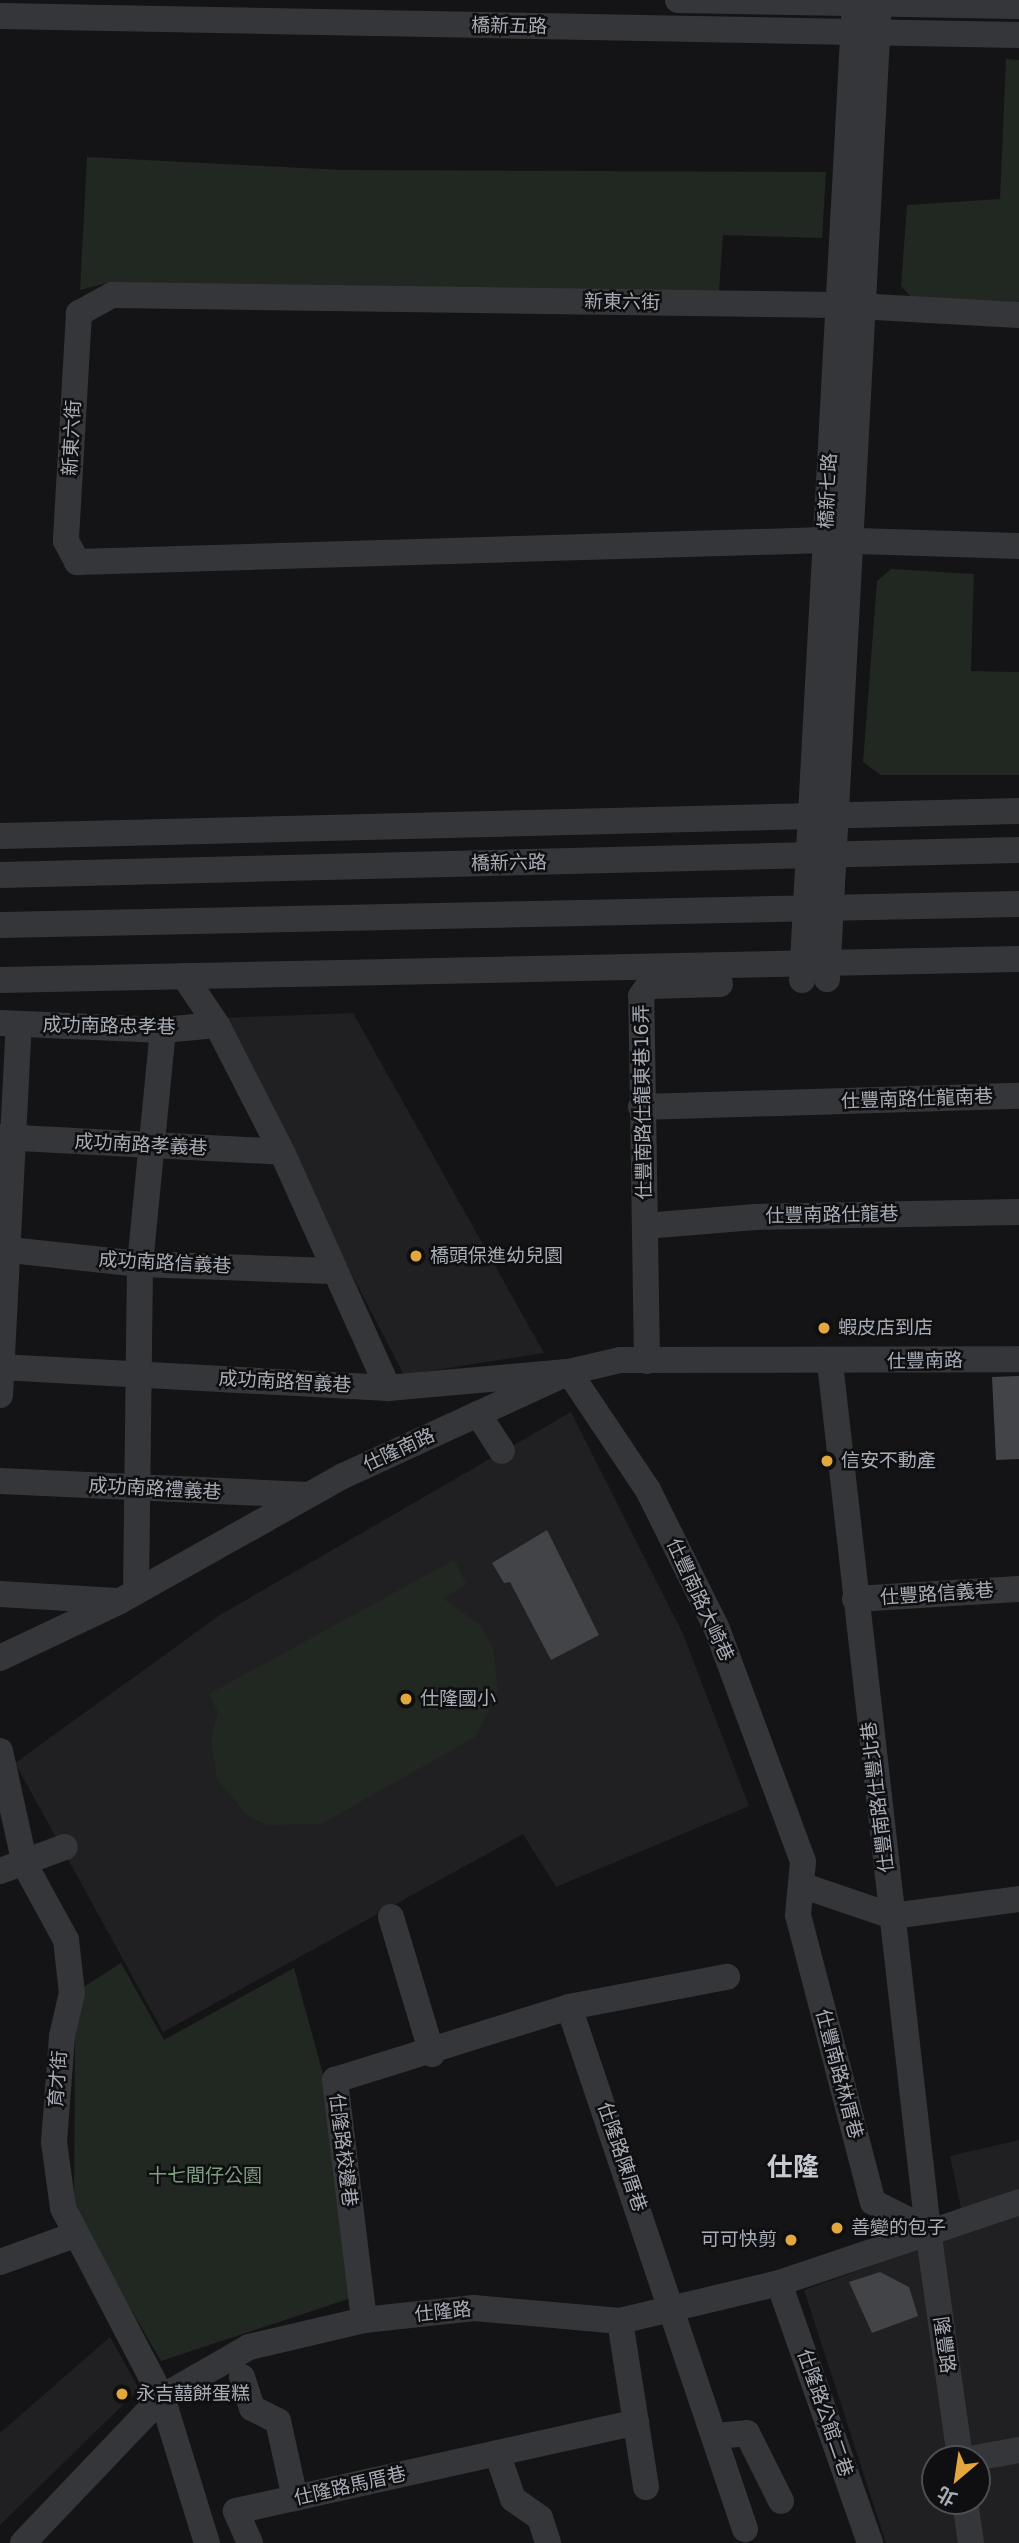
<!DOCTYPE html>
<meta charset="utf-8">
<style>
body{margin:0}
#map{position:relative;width:1019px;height:2543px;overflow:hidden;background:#141416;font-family:"DejaVu Sans","Noto Sans TC",sans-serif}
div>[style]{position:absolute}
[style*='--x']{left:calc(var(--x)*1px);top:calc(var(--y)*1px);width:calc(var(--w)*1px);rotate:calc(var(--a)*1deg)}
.built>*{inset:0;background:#202022}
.green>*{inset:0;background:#212821}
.building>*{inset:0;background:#434448}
.minor>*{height:26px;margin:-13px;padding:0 13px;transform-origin:13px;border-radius:13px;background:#35363a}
.dots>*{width:19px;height:19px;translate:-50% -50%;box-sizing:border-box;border:4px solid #0f0f11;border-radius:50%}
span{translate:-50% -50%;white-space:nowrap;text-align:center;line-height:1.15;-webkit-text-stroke:5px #0f0f11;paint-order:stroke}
.street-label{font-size:19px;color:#a7acb5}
.poi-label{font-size:19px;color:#a7acb5}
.left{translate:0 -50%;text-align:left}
.right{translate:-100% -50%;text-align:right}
.park-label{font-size:19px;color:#7f9e80}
.district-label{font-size:26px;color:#c7cad1;font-weight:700}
.north{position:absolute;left:921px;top:2445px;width:70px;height:70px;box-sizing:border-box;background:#0f0f11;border:2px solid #4c4e53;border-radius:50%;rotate:209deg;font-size:19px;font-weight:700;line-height:28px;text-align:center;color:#a7acb5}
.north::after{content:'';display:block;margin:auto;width:24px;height:32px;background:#e3a73f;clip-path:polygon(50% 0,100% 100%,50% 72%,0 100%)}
</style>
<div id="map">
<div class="built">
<div style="clip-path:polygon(353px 1013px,544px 1353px,404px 1375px,219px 1018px)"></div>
<div style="clip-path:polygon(571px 1412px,683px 1634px,749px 1806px,556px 1887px,523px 1834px,163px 2032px,15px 1763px,220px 1615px)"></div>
<div style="clip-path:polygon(evenodd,1019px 2140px,1019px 2543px,886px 2543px,804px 2290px,966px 2232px,950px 2156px,1019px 2140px,935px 2459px,977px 2459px,977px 2501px,935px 2501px,935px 2459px)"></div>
<div style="clip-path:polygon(110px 2337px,139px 2389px,0 2525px,0 2433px)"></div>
</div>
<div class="green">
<div style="clip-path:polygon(1006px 59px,1019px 60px,1019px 303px,913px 299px,901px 286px,907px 205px,1000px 199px)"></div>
<div style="clip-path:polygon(87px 157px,341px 170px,826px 172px,822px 238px,723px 235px,719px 291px,107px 283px,80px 290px)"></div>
<div style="clip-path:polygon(891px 569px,974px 574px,971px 671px,1019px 672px,1019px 775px,881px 775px,863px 762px,877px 581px)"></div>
<div style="clip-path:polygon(454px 1560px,466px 1584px,444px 1599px,480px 1625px,493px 1648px,496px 1672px,498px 1692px,475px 1737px,321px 1824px,268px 1825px,248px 1816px,217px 1779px,211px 1740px,218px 1712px,209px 1694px)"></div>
<div style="clip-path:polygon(121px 1963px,164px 2040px,294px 1968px,326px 2085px,351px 2298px,161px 2361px,74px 2212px,75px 2028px,82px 1988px)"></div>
</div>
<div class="building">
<div style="clip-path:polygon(1019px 1376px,1019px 1459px,996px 1460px,992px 1377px)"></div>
<div style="clip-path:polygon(547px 1530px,599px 1635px,551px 1660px,510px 1582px,504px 1583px,492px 1563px)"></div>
<div style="clip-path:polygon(880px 2272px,909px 2287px,918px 2316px,872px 2333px,849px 2282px)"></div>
</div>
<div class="minor">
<div style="--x:678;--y:0;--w:341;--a:1"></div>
<div style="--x:0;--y:16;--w:1019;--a:1.07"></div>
<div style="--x:1019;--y:315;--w:180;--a:-176.8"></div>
<div style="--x:839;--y:305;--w:727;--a:-179.21"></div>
<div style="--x:112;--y:295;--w:38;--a:151"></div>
<div style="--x:79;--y:313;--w:228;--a:93.3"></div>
<div style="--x:66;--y:541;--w:24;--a:62"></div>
<div style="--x:77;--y:562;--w:748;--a:-1.68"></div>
<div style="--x:825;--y:540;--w:194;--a:1.8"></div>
<div style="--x:0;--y:836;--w:1019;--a:-1.41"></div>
<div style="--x:0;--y:875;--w:1019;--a:-1.41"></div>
<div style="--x:0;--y:925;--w:1019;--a:-1.18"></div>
<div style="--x:184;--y:976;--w:59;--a:56"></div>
<div style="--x:217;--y:1025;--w:143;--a:62.9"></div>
<div style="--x:282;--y:1152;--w:259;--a:65.8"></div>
<div style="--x:827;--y:979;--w:980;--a:-86.96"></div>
<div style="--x:0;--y:980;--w:1019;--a:-1.18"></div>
<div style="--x:802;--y:980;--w:981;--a:-86.9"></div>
<div style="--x:0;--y:1023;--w:163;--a:2.5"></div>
<div style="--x:163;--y:1030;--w:54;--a:-5.3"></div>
<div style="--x:641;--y:1107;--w:378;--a:-1.7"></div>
<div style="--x:0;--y:1137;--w:282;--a:3"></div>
<div style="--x:645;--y:1226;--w:110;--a:-4.7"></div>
<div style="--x:755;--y:1217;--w:264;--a:-1.1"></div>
<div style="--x:0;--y:1249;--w:141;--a:6.1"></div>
<div style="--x:140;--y:1264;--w:191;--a:2.1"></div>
<div style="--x:647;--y:1361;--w:365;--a:-90.9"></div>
<div style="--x:641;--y:996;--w:12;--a:-55"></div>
<div style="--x:648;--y:986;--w:72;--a:-1.6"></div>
<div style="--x:830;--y:1363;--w:873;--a:83.55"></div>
<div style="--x:928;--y:2230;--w:231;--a:82"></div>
<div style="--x:0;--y:1367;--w:389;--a:3.1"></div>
<div style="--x:388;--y:1388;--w:182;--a:-5.1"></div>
<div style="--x:569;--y:1372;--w:142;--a:56.2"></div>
<div style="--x:648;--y:1490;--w:155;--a:63.6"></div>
<div style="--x:717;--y:1629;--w:248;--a:69.7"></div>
<div style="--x:803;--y:1862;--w:53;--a:95.4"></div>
<div style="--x:798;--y:1915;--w:297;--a:75.4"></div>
<div style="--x:873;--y:2202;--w:62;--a:27"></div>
<div style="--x:0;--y:1395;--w:371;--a:-87.1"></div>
<div style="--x:478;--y:1414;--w:44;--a:57"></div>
<div style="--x:0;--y:1481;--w:308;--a:2.6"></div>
<div style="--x:136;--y:1592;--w:328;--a:-89.3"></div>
<div style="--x:140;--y:1264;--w:235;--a:-84.4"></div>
<div style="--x:0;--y:1594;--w:117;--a:3.4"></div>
<div style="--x:855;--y:1599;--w:164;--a:-3.5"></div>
<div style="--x:0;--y:1658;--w:133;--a:-25.4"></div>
<div style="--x:120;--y:1601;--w:256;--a:-29.3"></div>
<div style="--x:343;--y:1476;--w:249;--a:-24.7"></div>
<div style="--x:569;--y:1372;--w:52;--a:-13.2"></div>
<div style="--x:620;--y:1360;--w:399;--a:-0.1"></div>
<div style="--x:0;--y:1751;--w:117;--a:77.6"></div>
<div style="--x:25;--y:1865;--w:85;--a:61.3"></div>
<div style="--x:66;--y:1940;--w:53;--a:83.5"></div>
<div style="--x:72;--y:1993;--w:44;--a:103.1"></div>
<div style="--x:62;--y:2036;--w:106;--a:94.3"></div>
<div style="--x:54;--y:2142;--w:67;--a:82.2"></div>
<div style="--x:63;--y:2208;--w:213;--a:62.4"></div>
<div style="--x:162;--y:2397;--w:153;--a:72.9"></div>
<div style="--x:0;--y:1871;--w:69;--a:-20.3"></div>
<div style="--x:801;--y:1885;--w:96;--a:18.8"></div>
<div style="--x:892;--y:1916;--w:128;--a:-7.6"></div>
<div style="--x:391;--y:1917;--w:143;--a:73.3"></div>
<div style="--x:569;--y:2007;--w:551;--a:71.37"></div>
<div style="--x:0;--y:2262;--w:79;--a:-20"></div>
<div style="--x:779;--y:2283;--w:275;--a:70.7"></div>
<div style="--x:364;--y:2320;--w:242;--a:-96.9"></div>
<div style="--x:335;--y:2080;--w:245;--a:-17.3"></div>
<div style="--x:569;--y:2007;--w:161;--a:-10.8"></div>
<div style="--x:620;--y:2321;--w:168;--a:81.1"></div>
<div style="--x:242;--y:2377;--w:33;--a:72"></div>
<div style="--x:252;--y:2408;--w:29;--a:27"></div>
<div style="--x:278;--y:2421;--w:79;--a:77.6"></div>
<div style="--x:715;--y:2436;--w:32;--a:-5"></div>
<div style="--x:747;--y:2433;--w:76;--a:63.4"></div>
<div style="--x:497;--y:2453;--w:49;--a:70.8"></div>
<div style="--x:513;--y:2499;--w:33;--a:35"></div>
<div style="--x:540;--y:2518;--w:26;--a:72"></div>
<div style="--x:969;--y:2459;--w:51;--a:-10.2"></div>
<div style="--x:965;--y:2501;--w:42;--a:81.9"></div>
<div style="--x:23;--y:2543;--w:202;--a:-46.4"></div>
<div style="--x:162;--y:2397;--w:100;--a:-29.9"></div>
<div style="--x:249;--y:2347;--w:118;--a:-13.2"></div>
<div style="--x:364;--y:2320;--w:111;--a:-6.2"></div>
<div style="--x:474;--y:2308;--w:147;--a:5.1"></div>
<div style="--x:620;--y:2321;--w:163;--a:-13.4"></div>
<div style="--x:779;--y:2283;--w:253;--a:-18.6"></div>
<div style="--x:250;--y:2543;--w:35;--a:-114"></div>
<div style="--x:236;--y:2511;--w:410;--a:-12.5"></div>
</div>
<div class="dots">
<div style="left:416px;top:1256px;background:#e3a73f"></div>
<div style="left:824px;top:1328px;background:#e3a73f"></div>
<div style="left:827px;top:1461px;background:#e3a73f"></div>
<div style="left:406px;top:1699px;background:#e3a73f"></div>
<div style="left:837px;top:2228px;background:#e3a73f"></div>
<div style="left:791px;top:2240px;background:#e3a73f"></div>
<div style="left:122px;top:2394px;background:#e3a73f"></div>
</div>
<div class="street-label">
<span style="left:509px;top:26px;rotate:1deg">橋新五路</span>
<span style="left:622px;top:302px;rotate:1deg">新東六街</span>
<span style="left:72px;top:438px;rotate:-87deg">新東六街</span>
<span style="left:828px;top:491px;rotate:-87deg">橋新七路</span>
<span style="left:509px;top:863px;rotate:-1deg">橋新六路</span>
<span style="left:109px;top:1026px;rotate:1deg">成功南路忠孝巷</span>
<span style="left:917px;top:1099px;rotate:-2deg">仕豐南路仕龍南巷</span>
<span style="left:643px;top:1102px;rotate:-91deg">仕豐南路仕龍東巷16弄</span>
<span style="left:141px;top:1145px;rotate:3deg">成功南路孝義巷</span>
<span style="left:832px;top:1215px;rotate:-1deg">仕豐南路仕龍巷</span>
<span style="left:165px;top:1263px;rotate:3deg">成功南路信義巷</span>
<span style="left:925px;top:1361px;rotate:-1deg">仕豐南路</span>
<span style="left:285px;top:1382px;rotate:3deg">成功南路智義巷</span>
<span style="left:399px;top:1450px;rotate:-25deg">仕隆南路</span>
<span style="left:155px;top:1489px;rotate:3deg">成功南路禮義巷</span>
<span style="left:937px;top:1594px;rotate:-4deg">仕豐路信義巷</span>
<span style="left:700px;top:1600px;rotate:65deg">仕豐南路大崎巷</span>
<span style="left:878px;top:1797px;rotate:-97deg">仕豐南路仕豐北巷</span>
<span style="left:839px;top:2074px;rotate:75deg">仕豐南路林厝巷</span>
<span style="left:58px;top:2079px;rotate:-86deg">育才街</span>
<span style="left:343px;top:2150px;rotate:83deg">仕隆路校邊巷</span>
<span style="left:622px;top:2157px;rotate:71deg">仕隆路陳厝巷</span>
<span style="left:443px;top:2312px;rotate:-6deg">仕隆路</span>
<span style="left:944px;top:2345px;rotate:82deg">隆豐路</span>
<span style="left:825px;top:2413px;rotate:71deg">仕隆路公館二巷</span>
<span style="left:350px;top:2486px;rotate:-13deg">仕隆路馬厝巷</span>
</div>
<div class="poi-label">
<span class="left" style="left:430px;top:1256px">橋頭保進幼兒園</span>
<span class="left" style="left:838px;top:1328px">蝦皮店到店</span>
<span class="left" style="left:841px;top:1461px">信安不動產</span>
<span class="left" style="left:420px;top:1699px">仕隆國小</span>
<span class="left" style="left:851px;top:2228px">善變的包子</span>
<span class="right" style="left:777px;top:2240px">可可快剪</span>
<span class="left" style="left:136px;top:2394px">永吉囍餅蛋糕</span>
</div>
<div class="park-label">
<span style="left:205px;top:2176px">十七間仔公園</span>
</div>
<div class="district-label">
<span style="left:793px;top:2168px">仕隆</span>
</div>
<div class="north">北</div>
</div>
